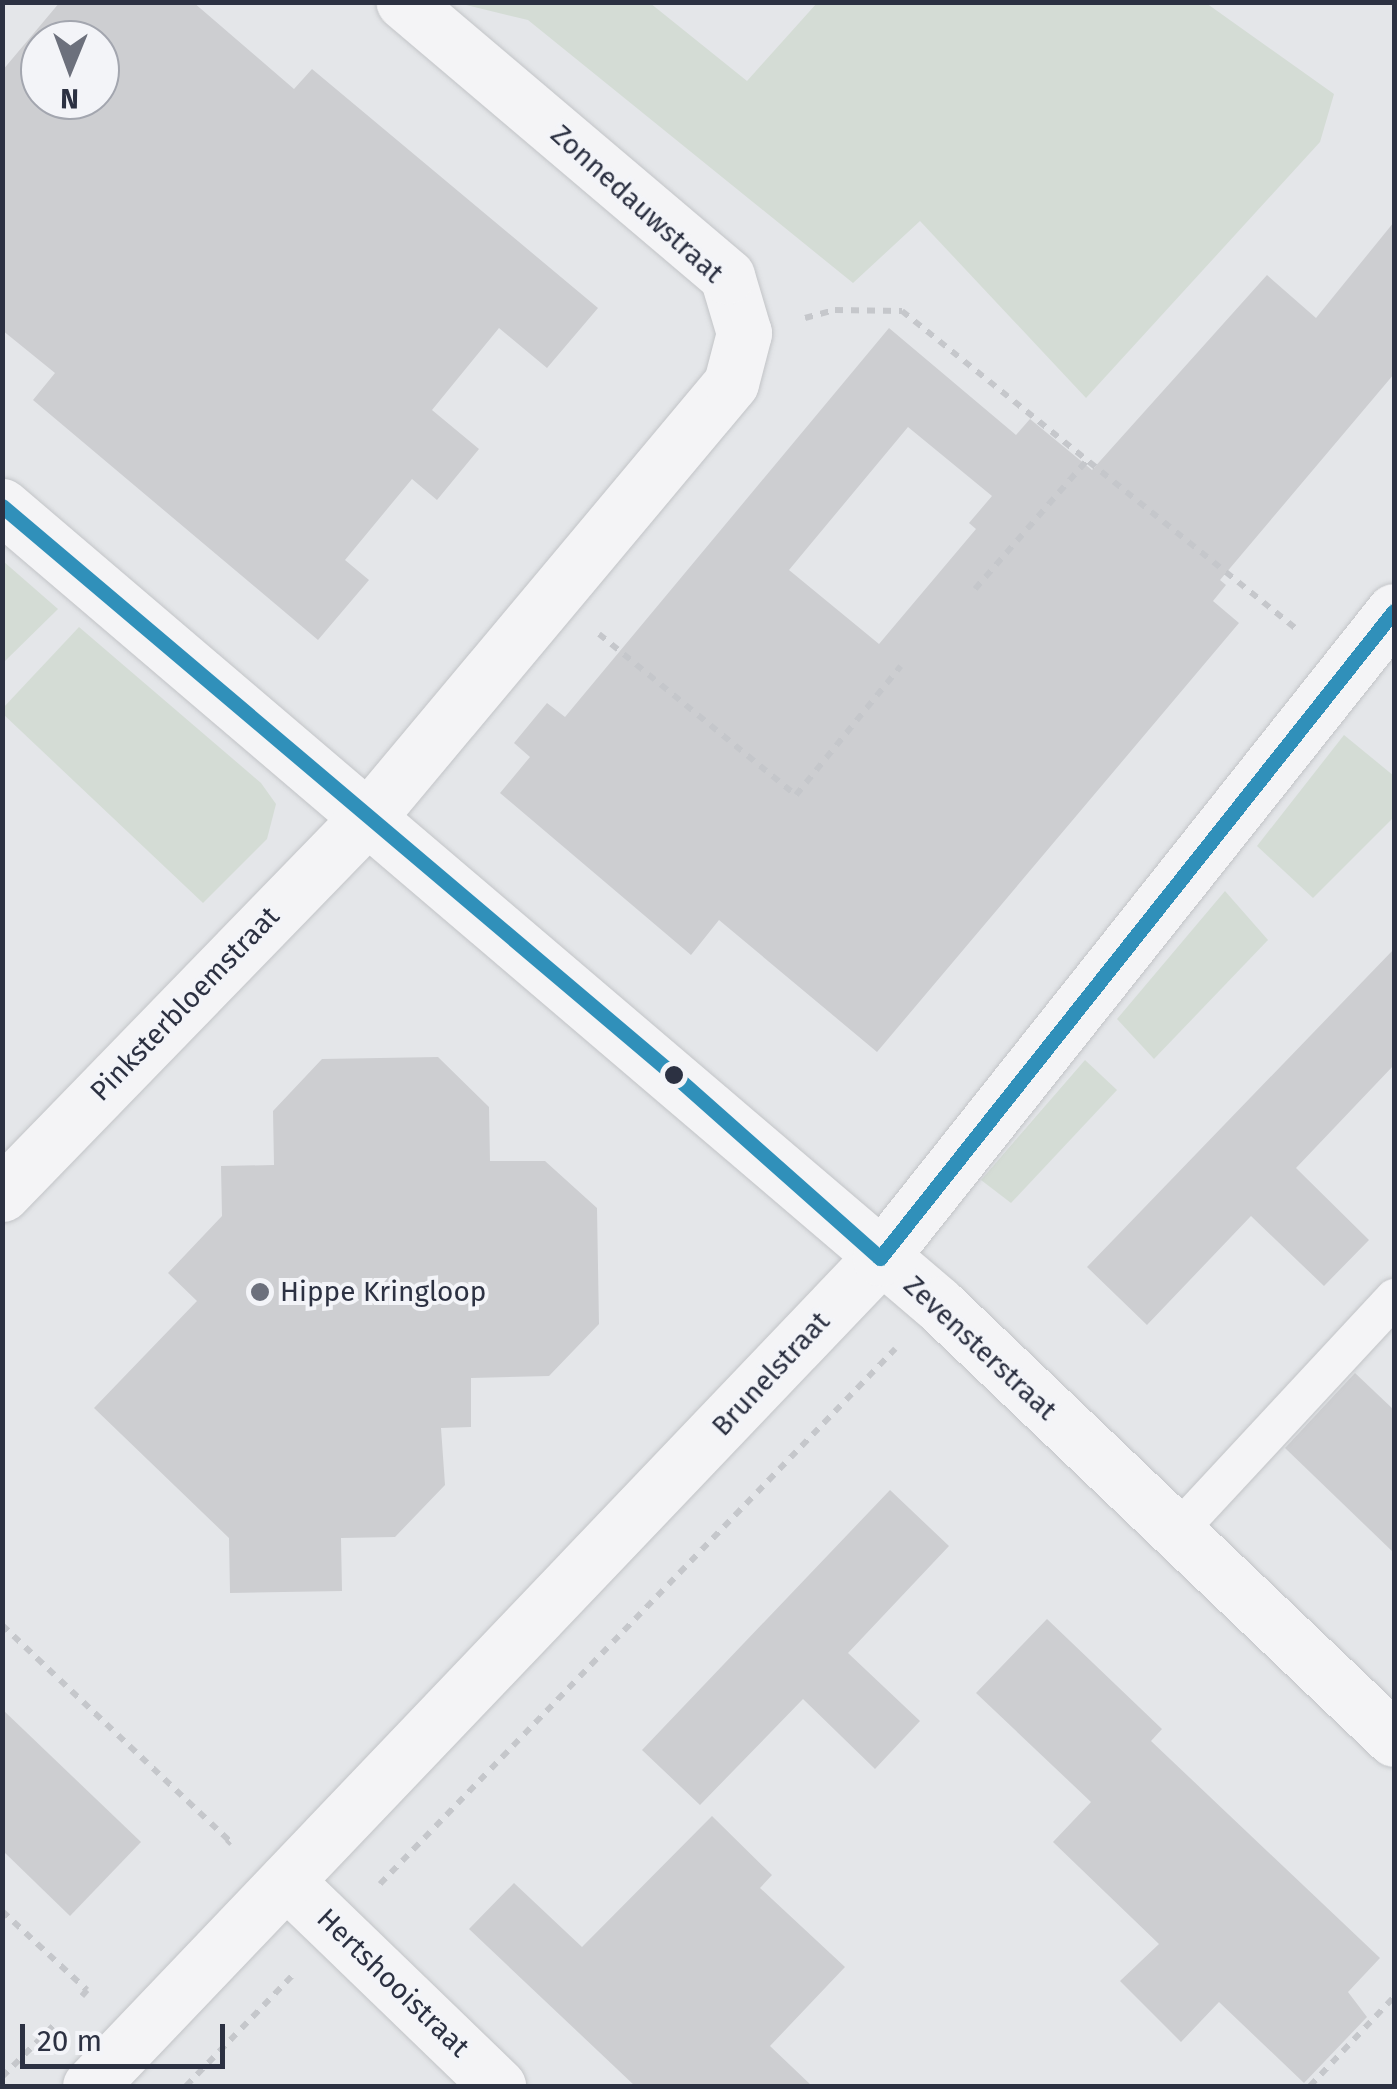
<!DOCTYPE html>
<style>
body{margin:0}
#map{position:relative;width:1397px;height:2089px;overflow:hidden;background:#e4e6e9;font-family:"Fira Sans",sans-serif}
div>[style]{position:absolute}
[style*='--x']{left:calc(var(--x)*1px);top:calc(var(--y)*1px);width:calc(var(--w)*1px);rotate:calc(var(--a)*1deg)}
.green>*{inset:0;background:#d4dcd5}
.building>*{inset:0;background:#cdced1}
.path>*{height:6px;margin-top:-3px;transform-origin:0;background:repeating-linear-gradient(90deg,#c5c7cb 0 8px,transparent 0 16px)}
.roads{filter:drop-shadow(0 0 2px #c2c4c7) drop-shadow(0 0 2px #c2c4c7)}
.lane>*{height:38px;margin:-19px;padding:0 19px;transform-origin:19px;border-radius:19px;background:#f4f4f6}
.street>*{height:55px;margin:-27.5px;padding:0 27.5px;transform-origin:27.5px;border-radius:27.5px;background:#f4f4f6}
.bus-1>*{height:15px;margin:-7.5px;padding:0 7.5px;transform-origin:7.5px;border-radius:7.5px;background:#3090ba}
.dots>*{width:28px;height:28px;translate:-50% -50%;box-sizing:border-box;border:5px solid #f3f4f8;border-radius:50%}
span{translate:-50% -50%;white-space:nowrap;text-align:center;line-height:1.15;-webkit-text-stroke:8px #f3f4f8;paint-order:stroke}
.street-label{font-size:28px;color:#2c3142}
.poi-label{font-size:28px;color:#2c3142}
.left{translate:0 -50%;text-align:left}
.frame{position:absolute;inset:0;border:5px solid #2c3142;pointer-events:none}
.north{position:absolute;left:20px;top:20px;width:100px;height:100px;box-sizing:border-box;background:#f3f4f8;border:2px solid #a3a6af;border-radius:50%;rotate:181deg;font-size:28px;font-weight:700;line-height:40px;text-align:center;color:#2c3142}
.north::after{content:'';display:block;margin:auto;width:35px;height:45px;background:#6c707c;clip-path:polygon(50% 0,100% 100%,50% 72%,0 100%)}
.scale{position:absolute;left:20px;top:2024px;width:205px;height:45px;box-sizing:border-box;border:5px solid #2c3142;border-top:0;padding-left:12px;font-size:30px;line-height:35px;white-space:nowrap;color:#2c3142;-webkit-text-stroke:8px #f3f4f8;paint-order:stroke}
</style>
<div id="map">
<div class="green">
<div style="clip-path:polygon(458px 3px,650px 3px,747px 81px,817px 3px,1206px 3px,1334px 94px,1320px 142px,1086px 398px,920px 221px,853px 283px,528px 20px)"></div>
<div style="clip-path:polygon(3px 561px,58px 609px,3px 663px)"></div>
<div style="clip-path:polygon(79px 627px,261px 783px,276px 804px,267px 839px,203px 903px,3px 714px,3px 708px)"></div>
<div style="clip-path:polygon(1344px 735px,1394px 776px,1394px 817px,1313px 898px,1257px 846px)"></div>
<div style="clip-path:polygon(1225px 891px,1268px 940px,1154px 1059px,1117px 1019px)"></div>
<div style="clip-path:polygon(1085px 1060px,1117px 1090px,1011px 1203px,981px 1180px)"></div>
</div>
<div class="building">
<div style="clip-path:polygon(evenodd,60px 2px,193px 2px,294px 89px,312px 69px,598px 308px,547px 368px,499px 328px,432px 410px,479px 449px,437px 500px,412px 479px,345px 560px,369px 580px,318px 640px,33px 400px,55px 373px,2px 330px,2px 71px,60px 2px,40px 40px,100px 40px,100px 100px,40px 100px,40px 40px)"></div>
<div style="clip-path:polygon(evenodd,1394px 222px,1394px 374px,1220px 580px,1226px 585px,1213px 601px,1239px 623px,877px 1052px,719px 920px,691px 955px,500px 793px,530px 757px,514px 743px,547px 703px,565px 717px,889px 328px,1016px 435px,1030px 419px,1092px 470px,1267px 275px,1316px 318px,1394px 222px,908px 427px,992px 496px,969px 523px,976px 529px,879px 644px,789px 570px,908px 427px)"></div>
<div style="clip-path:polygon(1394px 949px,1394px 1065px,1296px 1168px,1369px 1240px,1324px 1286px,1251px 1216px,1147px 1325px,1087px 1267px)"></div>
<div style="clip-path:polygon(438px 1057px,489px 1107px,490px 1161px,545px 1161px,597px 1208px,599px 1324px,549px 1376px,471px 1378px,471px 1427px,441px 1428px,445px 1485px,395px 1537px,341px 1538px,342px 1591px,230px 1593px,229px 1538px,94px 1408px,197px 1301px,168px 1273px,222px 1216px,221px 1166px,274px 1165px,273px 1111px,322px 1059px)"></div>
<div style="clip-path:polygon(1355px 1373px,1394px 1410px,1394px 1553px,1285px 1448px)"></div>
<div style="clip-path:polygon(890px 1490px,949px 1546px,848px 1653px,920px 1721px,875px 1769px,803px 1699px,700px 1805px,642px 1750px)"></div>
<div style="clip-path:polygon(1047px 1619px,1162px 1729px,1151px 1741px,1380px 1958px,1348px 1992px,1367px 2017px,1304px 2083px,1219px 2002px,1181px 2042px,1120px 1981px,1159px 1944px,1053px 1842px,1091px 1802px,976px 1693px)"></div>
<div style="clip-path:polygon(2px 1709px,141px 1842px,70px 1916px,2px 1850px)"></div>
<div style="clip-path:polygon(712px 1816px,772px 1875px,760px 1888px,845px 1967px,770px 2046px,812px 2086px,635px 2086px,469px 1929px,514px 1883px,582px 1947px)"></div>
</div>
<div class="path">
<div style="--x:805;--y:318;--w:31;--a:-15"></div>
<div style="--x:835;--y:310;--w:67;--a:0.9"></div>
<div style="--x:902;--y:311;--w:510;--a:38.87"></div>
<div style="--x:975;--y:589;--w:171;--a:-49"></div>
<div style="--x:599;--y:634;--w:254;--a:39.3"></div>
<div style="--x:796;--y:795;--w:166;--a:-50.9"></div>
<div style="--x:2;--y:1625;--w:314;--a:43.5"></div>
<div style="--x:230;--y:1841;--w:4;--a:135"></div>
<div style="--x:380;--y:1884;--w:743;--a:-46.09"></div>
<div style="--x:2;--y:1911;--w:116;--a:42.9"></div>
<div style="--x:87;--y:1990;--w:8;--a:130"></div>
<div style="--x:2;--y:2077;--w:76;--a:-45"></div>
<div style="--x:186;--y:2086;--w:153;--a:-46.1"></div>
<div style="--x:1310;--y:2086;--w:122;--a:-46.7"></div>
</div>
<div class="roads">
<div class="lane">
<div style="--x:1176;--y:1533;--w:321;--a:-47.1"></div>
</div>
<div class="street">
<div style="--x:2;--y:506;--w:1230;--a:40.45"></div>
<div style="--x:938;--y:1304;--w:630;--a:43.65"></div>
<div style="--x:2;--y:1194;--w:527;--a:-45.85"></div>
<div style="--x:369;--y:816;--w:564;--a:-50.1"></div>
<div style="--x:731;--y:383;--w:52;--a:-75.4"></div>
<div style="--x:744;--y:333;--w:59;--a:-106.6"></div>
<div style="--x:727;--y:276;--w:424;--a:-139.7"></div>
<div style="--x:286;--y:1881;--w:295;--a:44"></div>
<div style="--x:90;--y:2086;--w:1144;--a:-46.35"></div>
<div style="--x:880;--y:1258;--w:826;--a:-51.54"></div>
</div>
</div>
<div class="bus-1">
<div style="--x:2;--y:506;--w:882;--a:40.26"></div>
<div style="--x:675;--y:1076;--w:274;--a:41.6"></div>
<div style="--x:880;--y:1258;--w:826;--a:-51.54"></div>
</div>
<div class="dots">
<div style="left:674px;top:1075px;background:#2c3142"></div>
<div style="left:260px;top:1292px;background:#6c707c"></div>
</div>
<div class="street-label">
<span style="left:637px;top:204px;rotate:42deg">Zonnedauwstraat</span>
<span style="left:185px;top:1004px;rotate:-46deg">Pinksterbloemstraat</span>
<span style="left:980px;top:1348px;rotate:43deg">Zevensterstraat</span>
<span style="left:771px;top:1374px;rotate:-47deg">Brunelstraat</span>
<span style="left:393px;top:1983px;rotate:44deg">Hertshooistraat</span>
</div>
<div class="poi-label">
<span class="left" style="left:280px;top:1292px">Hippe Kringloop</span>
</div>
<div class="frame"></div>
<div class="north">N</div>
<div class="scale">20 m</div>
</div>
